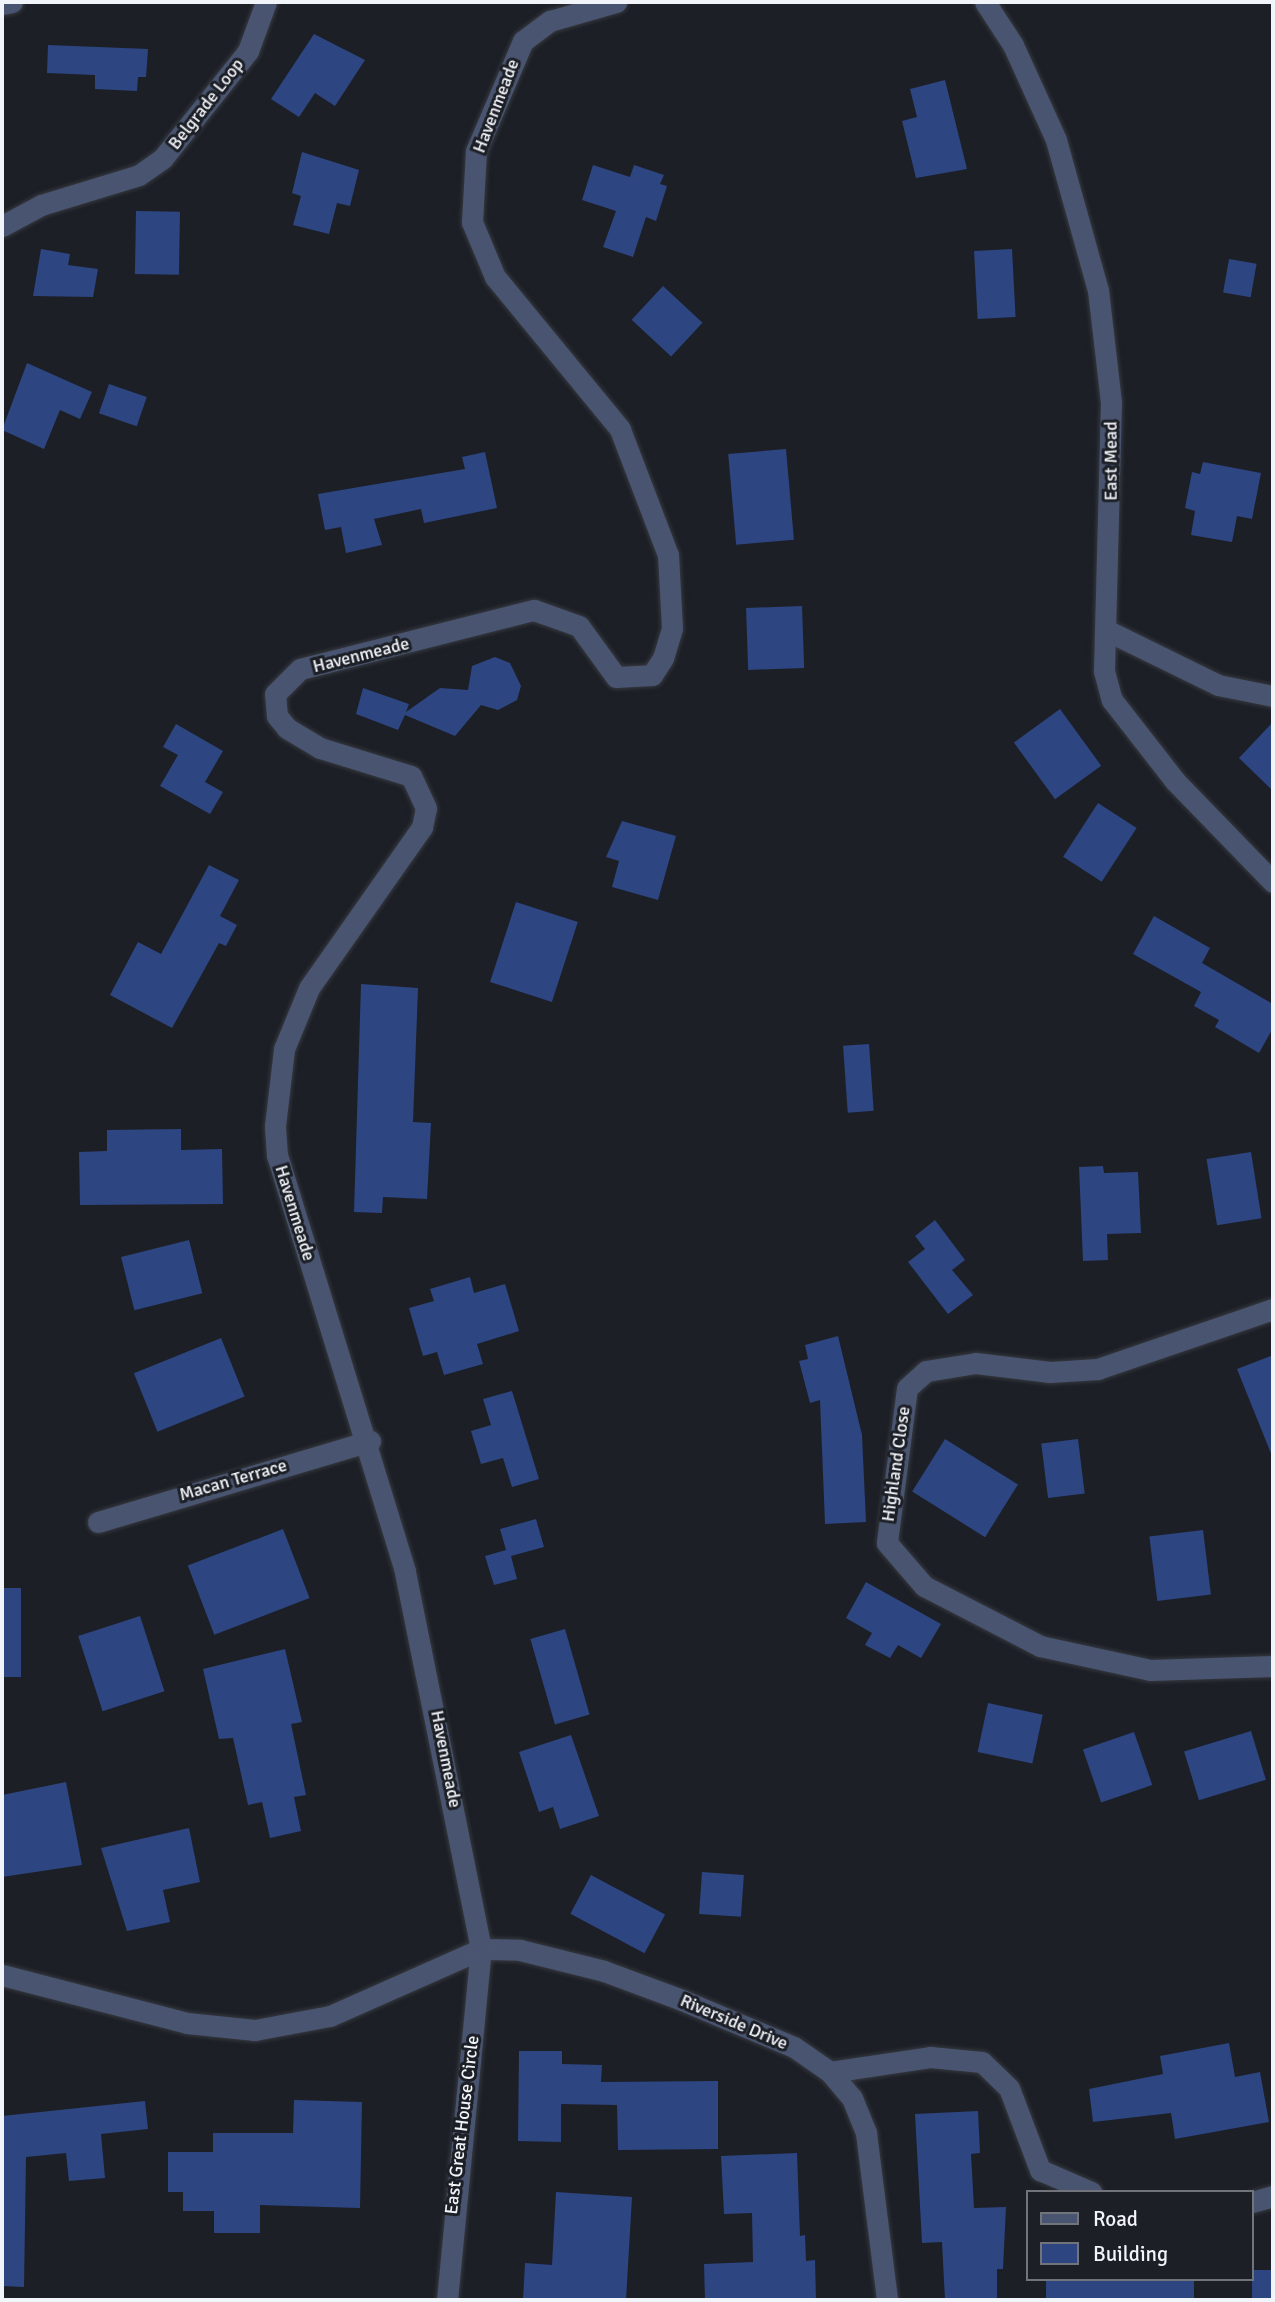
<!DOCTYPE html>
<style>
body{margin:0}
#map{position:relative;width:1275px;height:2302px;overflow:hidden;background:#1c1f26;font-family:Signika,sans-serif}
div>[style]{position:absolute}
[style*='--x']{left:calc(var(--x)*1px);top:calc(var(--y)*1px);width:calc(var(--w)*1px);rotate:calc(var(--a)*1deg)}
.building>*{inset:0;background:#2d4580;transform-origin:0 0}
.roads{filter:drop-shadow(0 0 2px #36393f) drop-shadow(0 0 2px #36393f)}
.street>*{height:21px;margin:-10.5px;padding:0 10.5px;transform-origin:10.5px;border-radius:10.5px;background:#495570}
span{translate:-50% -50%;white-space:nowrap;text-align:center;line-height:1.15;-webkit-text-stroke:6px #1c1f26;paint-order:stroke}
.street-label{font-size:18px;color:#f1f4f8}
.frame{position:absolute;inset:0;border:4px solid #f1f4f8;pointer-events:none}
.legend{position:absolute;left:1026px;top:2190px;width:228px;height:91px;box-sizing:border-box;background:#1c1f26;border:2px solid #71747a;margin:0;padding:9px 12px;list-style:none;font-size:21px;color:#f1f4f8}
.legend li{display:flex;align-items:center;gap:14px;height:35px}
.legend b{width:35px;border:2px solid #71747a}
</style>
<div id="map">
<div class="building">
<div style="clip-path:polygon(314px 34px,365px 60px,335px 106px,315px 93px,299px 117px,271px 99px)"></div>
<div style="clip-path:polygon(48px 45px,148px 49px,146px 77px,138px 77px,137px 91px,95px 89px,95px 75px,47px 73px)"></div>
<div style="clip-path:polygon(945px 80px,967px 169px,916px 178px,902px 121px,917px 117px,910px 89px)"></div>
<div style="clip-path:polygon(302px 152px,359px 170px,350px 206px,337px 203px,329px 234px,293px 225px,301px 196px,292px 193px)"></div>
<div style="clip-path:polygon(593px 165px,630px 177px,634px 165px,664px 175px,660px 184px,667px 186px,656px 221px,646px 217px,633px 257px,603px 247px,616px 211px,582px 200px)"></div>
<div style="left:136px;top:211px;width:44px;height:63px;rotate:1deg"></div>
<div style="clip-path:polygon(41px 249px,70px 254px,68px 265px,98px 269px,93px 297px,33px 296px)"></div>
<div style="left:1012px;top:249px;width:68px;height:38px;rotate:87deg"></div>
<div style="left:1229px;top:259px;width:28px;height:34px;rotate:10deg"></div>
<div style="left:663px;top:286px;width:54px;height:46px;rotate:43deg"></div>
<div style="clip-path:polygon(27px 363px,92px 392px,80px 419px,60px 410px,44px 449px,2px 430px)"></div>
<div style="left:109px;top:384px;width:40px;height:31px;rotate:19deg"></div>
<div style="left:786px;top:449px;width:91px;height:58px;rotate:85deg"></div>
<div style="clip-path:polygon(485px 452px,497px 508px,424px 523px,421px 509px,374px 519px,382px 545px,346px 553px,341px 527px,325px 530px,318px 494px,465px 469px,462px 457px)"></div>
<div style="clip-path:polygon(1203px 462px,1261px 473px,1252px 519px,1237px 516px,1232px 542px,1191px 535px,1195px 511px,1185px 508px,1192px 472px,1200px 474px)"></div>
<div style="left:802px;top:606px;width:62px;height:56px;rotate:88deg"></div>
<div style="clip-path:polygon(495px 657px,510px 663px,521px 686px,517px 700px,498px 710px,481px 705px,455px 736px,405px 715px,398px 730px,356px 714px,363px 688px,409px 704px,406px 712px,440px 688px,468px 690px,472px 666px)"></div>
<div style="left:1060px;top:709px;width:70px;height:57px;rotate:54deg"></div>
<div style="clip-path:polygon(1273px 722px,1273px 791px,1239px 758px)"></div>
<div style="clip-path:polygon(176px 724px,223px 751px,205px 782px,223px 792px,210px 814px,160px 786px,178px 755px,163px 747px)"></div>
<div style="left:1098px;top:803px;width:46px;height:64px;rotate:33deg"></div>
<div style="clip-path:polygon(622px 821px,676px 836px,658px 900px,612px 887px,619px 861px,606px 857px)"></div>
<div style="clip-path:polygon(209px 865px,239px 880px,220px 916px,237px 925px,226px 946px,219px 943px,172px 1028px,110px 995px,138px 942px,161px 954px)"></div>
<div style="left:516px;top:902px;width:65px;height:84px;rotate:18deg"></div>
<div style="clip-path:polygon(1154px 916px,1210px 948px,1202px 963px,1273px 1004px,1273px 1028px,1259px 1053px,1215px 1027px,1219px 1020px,1194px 1006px,1201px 992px,1133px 954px)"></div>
<div style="clip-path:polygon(361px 984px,418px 988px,413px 1122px,431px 1123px,427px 1199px,383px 1197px,382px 1213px,354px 1212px)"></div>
<div style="left:869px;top:1044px;width:67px;height:26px;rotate:86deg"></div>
<div style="clip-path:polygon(181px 1129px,181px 1150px,222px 1149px,223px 1204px,80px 1205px,79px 1152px,107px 1151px,107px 1130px)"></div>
<div style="left:1251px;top:1152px;width:67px;height:45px;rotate:81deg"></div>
<div style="clip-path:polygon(1103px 1166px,1104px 1173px,1138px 1172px,1141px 1233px,1107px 1234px,1108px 1260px,1083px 1261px,1079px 1167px)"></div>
<div style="clip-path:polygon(935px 1220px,965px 1260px,952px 1270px,973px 1295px,948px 1314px,908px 1262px,925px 1249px,915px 1236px)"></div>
<div style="left:189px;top:1240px;width:55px;height:70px;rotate:76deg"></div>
<div style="clip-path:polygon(470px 1277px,474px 1293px,505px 1284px,519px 1331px,477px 1344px,483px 1364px,444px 1375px,437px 1352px,423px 1356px,409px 1308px,434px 1301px,430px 1289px)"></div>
<div style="clip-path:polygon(838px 1336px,862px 1435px,866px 1522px,825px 1524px,820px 1400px,810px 1403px,799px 1361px,808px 1359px,805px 1345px)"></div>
<div style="left:221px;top:1338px;width:63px;height:94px;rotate:68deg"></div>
<div style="clip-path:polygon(1273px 1355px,1273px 1456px,1272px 1456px,1237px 1369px)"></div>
<div style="clip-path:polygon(512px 1391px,539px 1479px,512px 1487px,503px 1458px,481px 1464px,471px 1431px,491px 1425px,483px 1399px)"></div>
<div style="left:945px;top:1439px;width:86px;height:62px;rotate:32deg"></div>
<div style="left:1078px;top:1439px;width:55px;height:37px;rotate:83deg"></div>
<div style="clip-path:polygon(536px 1519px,544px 1547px,511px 1556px,517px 1579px,494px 1585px,485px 1556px,506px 1550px,500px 1529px)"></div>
<div style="left:283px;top:1529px;width:74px;height:102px;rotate:69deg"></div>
<div style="left:1203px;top:1530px;width:65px;height:54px;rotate:83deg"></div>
<div style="clip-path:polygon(866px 1582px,941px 1624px,921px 1658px,898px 1645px,890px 1658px,865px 1645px,872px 1633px,846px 1618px)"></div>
<div style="left:2px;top:1588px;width:19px;height:89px"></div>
<div style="left:140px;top:1616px;width:79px;height:65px;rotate:72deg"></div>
<div style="left:565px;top:1629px;width:89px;height:36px;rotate:74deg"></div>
<div style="clip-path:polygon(285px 1649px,302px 1722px,291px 1724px,306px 1795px,294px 1797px,301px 1831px,270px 1838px,262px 1802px,248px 1805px,233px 1738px,219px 1739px,203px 1669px)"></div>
<div style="left:988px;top:1703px;width:56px;height:50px;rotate:12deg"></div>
<div style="left:1251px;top:1731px;width:51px;height:70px;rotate:73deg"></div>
<div style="left:1134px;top:1732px;width:56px;height:54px;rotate:71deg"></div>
<div style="clip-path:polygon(571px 1735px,599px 1816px,560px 1829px,553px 1807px,539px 1812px,519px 1752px)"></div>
<div style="clip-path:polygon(66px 1782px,82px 1865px,2px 1877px,2px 1795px)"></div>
<div style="clip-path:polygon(189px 1828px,200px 1882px,163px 1890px,170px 1922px,127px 1931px,101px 1848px)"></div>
<div style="left:702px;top:1872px;width:42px;height:42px;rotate:4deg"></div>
<div style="left:591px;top:1875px;width:84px;height:44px;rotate:28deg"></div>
<div style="clip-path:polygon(1229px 2043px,1235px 2077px,1260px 2072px,1269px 2122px,1175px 2139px,1171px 2113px,1093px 2122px,1089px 2089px,1163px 2074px,1160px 2056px)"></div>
<div style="clip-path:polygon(519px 2051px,562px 2051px,562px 2064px,602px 2065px,601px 2082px,718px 2081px,718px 2149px,618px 2150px,617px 2105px,561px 2104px,561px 2142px,518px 2141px)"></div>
<div style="clip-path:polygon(294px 2100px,362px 2102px,360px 2208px,260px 2205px,260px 2233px,214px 2233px,214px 2211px,183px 2211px,183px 2192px,168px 2192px,168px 2152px,213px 2152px,213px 2133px,293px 2133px)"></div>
<div style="clip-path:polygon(145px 2101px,148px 2129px,101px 2134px,105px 2178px,69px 2181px,66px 2153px,26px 2157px,24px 2287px,2px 2286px,2px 2116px)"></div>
<div style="clip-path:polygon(978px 2111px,980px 2153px,971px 2154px,974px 2208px,1006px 2207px,1003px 2269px,997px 2269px,997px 2300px,945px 2300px,942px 2242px,922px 2243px,915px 2114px)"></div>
<div style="clip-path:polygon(797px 2153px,800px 2236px,805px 2235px,806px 2261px,815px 2260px,816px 2300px,705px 2300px,704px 2264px,753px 2262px,752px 2213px,724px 2214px,721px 2156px)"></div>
<div style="clip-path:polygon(556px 2192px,632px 2197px,626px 2300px,523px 2300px,525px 2263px,552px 2265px)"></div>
<div style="left:1273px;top:2270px;width:30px;height:21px;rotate:90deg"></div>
<div style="left:1046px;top:2279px;width:148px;height:21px"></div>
</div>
<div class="roads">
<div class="street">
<div style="--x:985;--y:2;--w:51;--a:56.9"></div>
<div style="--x:1013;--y:45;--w:104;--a:65.6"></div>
<div style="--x:1056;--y:140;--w:156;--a:74.4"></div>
<div style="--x:1098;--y:290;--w:113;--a:83.4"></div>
<div style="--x:1111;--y:402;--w:269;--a:91.5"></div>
<div style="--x:1104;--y:671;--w:30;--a:75"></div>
<div style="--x:1112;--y:700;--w:103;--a:52.1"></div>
<div style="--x:1175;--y:781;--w:141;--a:45.9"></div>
<div style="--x:2;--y:4;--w:10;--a:-11"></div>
<div style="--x:2;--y:226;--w:44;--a:-28.3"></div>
<div style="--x:41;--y:205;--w:102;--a:-17"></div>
<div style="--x:139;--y:175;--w:29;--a:-35"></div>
<div style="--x:163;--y:158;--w:137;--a:-51.5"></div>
<div style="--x:248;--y:51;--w:52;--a:-69.8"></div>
<div style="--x:1108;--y:631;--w:123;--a:26.1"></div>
<div style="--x:1218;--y:685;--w:56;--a:11.3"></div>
<div style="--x:1273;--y:1309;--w:185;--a:161.1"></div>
<div style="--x:1098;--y:1369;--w:48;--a:176.4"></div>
<div style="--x:1050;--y:1372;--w:75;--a:-173.1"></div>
<div style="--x:976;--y:1363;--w:51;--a:170.9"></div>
<div style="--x:926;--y:1371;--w:25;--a:138"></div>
<div style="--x:907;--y:1388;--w:156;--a:97.4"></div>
<div style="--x:887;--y:1543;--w:57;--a:49.3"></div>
<div style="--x:924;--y:1586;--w:131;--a:27.3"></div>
<div style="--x:1040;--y:1646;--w:113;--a:12.3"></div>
<div style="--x:1150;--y:1670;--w:123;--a:-1.9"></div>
<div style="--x:98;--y:1522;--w:284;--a:-16.6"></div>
<div style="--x:2;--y:1975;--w:191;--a:14.5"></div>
<div style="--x:187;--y:2023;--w:68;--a:5.9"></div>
<div style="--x:255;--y:2030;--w:76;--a:-10.6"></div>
<div style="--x:330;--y:2016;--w:165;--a:-23.9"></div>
<div style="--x:481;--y:1949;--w:39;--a:1"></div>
<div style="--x:520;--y:1950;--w:87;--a:14"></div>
<div style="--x:604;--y:1971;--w:83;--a:20.4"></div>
<div style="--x:682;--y:2000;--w:121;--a:22.8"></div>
<div style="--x:794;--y:2047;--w:44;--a:34.8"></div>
<div style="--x:830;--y:2072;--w:34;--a:50"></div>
<div style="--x:852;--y:2098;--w:38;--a:68"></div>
<div style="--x:866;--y:2133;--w:168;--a:82.8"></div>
<div style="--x:830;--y:2072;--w:101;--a:-8.5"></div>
<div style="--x:930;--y:2057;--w:52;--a:5.5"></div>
<div style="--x:982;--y:2062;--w:37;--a:44"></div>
<div style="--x:1009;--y:2088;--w:88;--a:69.3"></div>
<div style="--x:1040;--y:2170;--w:56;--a:23.3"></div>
<div style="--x:1252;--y:2202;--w:22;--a:-16"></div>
<div style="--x:447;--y:2300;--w:353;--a:-84.5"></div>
<div style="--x:481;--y:1949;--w:386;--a:-101.4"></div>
<div style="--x:405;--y:1571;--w:434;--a:-107.1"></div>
<div style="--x:277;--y:1156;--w:30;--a:-94"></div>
<div style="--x:275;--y:1126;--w:78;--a:-83.3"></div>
<div style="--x:284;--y:1049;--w:66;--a:-67.7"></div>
<div style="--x:309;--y:988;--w:197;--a:-54.9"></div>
<div style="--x:422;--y:827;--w:19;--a:-78"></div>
<div style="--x:426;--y:808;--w:35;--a:-115"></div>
<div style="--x:411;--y:776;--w:95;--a:-162.9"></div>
<div style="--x:320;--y:748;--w:39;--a:-149"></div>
<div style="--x:287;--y:728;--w:16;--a:-130"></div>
<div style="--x:277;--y:716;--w:22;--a:-95"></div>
<div style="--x:275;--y:694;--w:35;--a:-45"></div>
<div style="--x:300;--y:669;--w:241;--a:-14.2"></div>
<div style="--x:534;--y:610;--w:48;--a:19.6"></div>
<div style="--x:579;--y:626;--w:63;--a:54"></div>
<div style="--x:616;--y:677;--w:36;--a:-3"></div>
<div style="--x:652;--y:675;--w:20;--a:-57"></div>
<div style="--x:663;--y:658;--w:31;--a:-73"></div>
<div style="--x:672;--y:628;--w:73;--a:-93.1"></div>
<div style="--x:668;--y:555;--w:135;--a:-110.9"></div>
<div style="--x:620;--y:429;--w:197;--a:-129.4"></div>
<div style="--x:495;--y:277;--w:60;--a:-112.7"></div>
<div style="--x:472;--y:222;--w:71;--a:-86.8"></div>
<div style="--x:476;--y:151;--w:120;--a:-66.9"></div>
<div style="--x:523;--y:41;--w:34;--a:-37"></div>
<div style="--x:550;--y:21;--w:69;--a:-16.1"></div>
</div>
</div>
<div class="street-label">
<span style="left:206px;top:104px;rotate:-52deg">Belgrade Loop</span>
<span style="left:496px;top:106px;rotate:-69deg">Havenmeade</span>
<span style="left:1111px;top:461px;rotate:-90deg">East Mead</span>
<span style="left:361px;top:655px;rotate:-14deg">Havenmeade</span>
<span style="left:295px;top:1213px;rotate:73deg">Havenmeade</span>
<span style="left:896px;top:1464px;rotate:-82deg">Highland Close</span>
<span style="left:233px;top:1480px;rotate:-16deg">Macan Terrace</span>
<span style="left:446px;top:1759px;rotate:79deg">Havenmeade</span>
<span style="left:734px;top:2022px;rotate:23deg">Riverside Drive</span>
<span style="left:462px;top:2125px;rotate:-83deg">East Great House Circle</span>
</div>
<div class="frame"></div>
<ul class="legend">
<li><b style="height:9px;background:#495570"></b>Road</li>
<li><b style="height:19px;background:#2d4580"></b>Building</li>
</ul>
</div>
